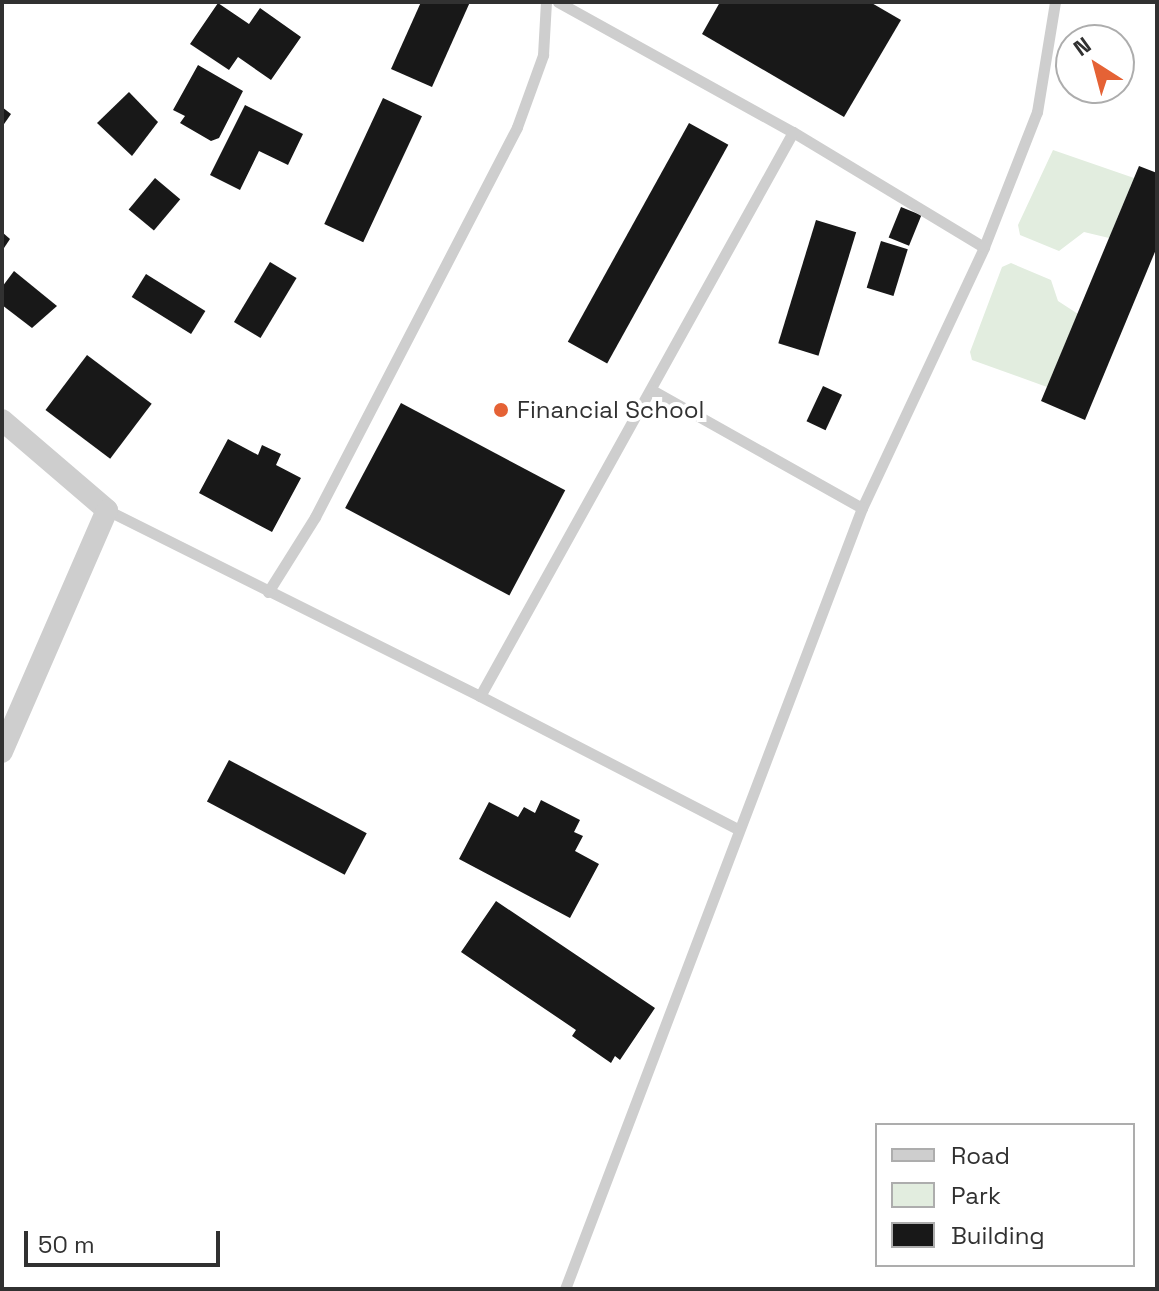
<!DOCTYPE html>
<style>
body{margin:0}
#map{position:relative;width:1159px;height:1291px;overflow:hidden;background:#fff;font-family:"Space Grotesk",sans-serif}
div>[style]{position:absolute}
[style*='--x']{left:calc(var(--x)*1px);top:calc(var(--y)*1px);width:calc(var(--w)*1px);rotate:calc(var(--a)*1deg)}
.green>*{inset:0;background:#e2eddf}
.building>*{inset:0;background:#181818;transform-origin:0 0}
.lane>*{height:11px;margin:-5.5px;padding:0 5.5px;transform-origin:5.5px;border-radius:5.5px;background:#cecece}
.street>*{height:22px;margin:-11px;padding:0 11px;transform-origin:11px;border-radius:11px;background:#cecece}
.dots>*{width:22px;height:22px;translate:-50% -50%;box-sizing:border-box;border:4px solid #fff;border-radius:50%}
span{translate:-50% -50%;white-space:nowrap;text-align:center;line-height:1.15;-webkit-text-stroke:8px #fff;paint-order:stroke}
.poi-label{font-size:24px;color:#313131}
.left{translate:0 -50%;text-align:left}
.frame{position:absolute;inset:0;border:4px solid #313131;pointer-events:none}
.legend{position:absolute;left:875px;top:1123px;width:260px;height:144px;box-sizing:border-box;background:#fff;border:2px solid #adadad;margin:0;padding:10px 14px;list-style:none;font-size:24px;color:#313131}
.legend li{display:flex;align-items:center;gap:16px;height:40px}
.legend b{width:40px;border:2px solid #adadad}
.north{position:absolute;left:1055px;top:24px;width:80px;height:80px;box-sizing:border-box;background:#fff;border:2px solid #adadad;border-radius:50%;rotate:324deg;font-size:22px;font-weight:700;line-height:32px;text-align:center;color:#313131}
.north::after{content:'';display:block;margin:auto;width:28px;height:36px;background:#e56235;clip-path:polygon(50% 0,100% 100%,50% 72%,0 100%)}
.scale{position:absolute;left:24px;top:1231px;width:196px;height:36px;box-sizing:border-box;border:4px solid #313131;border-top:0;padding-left:10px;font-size:24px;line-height:28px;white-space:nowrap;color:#313131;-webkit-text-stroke:6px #fff;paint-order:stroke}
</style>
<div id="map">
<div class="green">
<div style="clip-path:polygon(1053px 150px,1134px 178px,1109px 238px,1084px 232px,1059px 251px,1020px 235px,1018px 225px)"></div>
<div style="clip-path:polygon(1011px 263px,1051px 280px,1058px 301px,1078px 314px,1047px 387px,972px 360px,970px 352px,1002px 267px)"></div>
</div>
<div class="building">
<div style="clip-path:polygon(421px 2px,470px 2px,432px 87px,391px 69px)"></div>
<div style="clip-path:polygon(720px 2px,870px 2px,901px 20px,844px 117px,702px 34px)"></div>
<div style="clip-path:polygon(218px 3px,249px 24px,260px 8px,301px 37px,271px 80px,238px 57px,229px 70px,190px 44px)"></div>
<div style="clip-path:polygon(198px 65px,243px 91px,219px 138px,211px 141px,180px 123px,185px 116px,173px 110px)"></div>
<div style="clip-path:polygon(129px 92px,158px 122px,132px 156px,97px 123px)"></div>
<div style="left:383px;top:98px;width:43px;height:139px;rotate:25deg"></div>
<div style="clip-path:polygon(245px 105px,303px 134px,288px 165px,259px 151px,240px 190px,210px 175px)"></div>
<div style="clip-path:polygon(2px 107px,11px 114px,2px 127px)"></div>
<div style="left:689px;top:123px;width:45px;height:250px;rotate:29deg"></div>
<div style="clip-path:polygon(1139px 166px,1157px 173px,1157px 247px,1085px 420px,1041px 401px)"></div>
<div style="left:155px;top:178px;width:33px;height:41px;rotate:40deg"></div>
<div style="left:901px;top:207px;width:22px;height:33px;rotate:22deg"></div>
<div style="left:816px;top:220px;width:42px;height:129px;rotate:17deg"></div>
<div style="clip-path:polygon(2px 232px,10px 239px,2px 251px)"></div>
<div style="left:881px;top:241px;width:28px;height:49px;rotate:17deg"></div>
<div style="left:270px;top:262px;width:31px;height:70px;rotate:31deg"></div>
<div style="clip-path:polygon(14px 271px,57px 306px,32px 328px,2px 305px,2px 287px)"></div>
<div style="left:146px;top:274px;width:70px;height:27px;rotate:32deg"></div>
<div style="left:87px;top:355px;width:81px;height:69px;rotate:37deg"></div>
<div style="left:823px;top:386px;width:21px;height:39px;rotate:25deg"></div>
<div style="left:401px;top:403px;width:186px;height:119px;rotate:28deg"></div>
<div style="clip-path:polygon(228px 439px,258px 455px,262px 445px,281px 454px,276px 465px,301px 478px,272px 532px,199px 493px)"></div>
<div style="left:229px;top:760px;width:156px;height:47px;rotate:28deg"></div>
<div style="clip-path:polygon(541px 800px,580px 820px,574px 832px,583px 836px,575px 851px,599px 864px,570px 918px,459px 859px,489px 802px,518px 817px,524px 807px,535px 813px)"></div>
<div style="clip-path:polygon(496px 901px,655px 1008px,620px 1060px,615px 1056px,611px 1063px,572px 1036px,576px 1030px,461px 952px)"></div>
</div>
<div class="lane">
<div style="--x:558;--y:2;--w:269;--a:29"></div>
<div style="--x:793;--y:132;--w:223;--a:31.1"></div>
<div style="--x:862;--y:508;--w:288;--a:-64.9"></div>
<div style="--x:984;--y:247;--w:145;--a:-68.6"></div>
<div style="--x:1037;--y:112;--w:111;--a:-80.7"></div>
<div style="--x:107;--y:510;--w:417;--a:26.5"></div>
<div style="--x:480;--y:696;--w:645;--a:-60.97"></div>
<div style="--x:268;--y:592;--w:89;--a:-57.9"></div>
<div style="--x:315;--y:517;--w:439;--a:-62.6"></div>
<div style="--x:517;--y:127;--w:77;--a:-70.1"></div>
<div style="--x:543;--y:55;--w:53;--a:-86.8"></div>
<div style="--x:480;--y:696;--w:288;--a:27.3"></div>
<div style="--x:565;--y:1289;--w:836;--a:-69.18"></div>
<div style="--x:862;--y:508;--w:241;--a:-150.7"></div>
</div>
<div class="street">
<div style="--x:2;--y:420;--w:138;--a:40.6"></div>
<div style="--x:107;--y:510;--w:264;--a:113.5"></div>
</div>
<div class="dots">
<div style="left:501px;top:410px;background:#e56235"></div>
</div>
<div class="poi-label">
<span class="left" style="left:517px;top:410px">Financial School</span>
</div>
<div class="frame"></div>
<ul class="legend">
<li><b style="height:10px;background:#cecece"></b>Road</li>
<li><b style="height:22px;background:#e2eddf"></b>Park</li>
<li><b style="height:22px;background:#181818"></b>Building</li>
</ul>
<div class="north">N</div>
<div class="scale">50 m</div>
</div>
